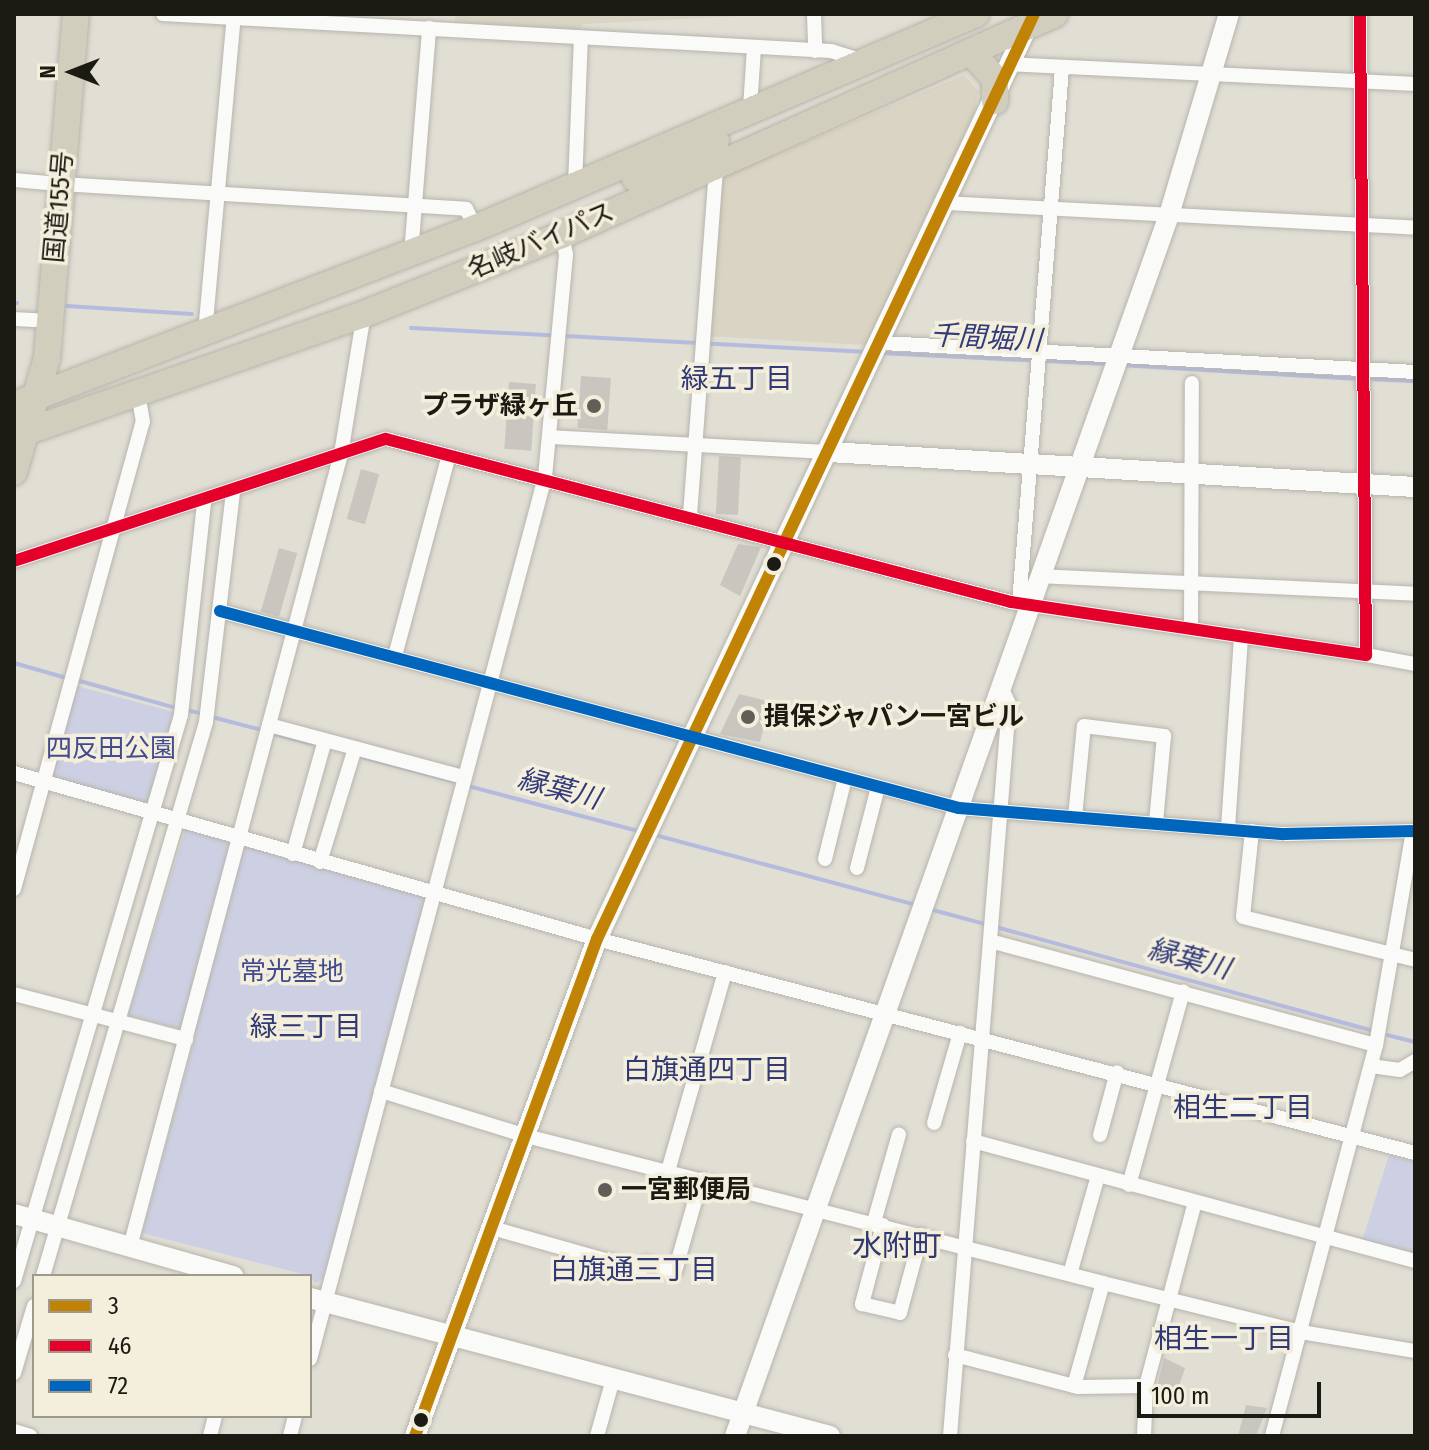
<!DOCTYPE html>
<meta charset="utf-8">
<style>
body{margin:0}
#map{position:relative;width:1429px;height:1450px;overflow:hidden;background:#e1ded4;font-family:"Fira Sans Condensed","Noto Sans JP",sans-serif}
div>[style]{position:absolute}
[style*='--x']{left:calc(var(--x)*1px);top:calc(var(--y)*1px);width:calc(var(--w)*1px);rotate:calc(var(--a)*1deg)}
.built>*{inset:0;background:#d9d4c3}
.green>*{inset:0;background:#cdd0e2;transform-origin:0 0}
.stream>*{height:4px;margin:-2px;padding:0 2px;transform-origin:2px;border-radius:2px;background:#b4bbde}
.building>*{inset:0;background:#c8c6be;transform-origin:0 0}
.roads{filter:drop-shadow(0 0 2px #b7b4ac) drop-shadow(0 0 2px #b7b4ac)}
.street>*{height:14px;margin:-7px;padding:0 7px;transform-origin:7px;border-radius:7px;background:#fafaf9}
.secondary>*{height:20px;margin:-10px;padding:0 10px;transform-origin:10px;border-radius:10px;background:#fafaf9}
.highway>*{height:26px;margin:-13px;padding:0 13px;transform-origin:13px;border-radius:13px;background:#d1cebd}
.bus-1>*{height:12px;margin:-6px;padding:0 6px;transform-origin:6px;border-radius:6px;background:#c08305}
.bus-2>*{height:12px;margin:-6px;padding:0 6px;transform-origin:6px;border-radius:6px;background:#e4002b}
.bus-3>*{height:12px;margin:-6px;padding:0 6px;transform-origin:6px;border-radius:6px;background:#0065bd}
.dots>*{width:22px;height:22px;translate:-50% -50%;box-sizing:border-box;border:4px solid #f3efdc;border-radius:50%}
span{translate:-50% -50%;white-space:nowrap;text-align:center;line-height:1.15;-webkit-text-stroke:7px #f3efdc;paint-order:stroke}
.street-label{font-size:26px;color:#1b1a13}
.poi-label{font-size:26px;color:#1b1a13;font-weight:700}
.right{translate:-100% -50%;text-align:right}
.left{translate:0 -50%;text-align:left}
.park-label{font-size:26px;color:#424b8d}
.water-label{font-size:28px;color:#333b7b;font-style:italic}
.neighbourhood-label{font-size:28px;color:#313974}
.quarter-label{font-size:30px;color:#313974}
.frame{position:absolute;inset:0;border:16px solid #1b1a13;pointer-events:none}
.legend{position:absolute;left:32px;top:1274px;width:280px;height:144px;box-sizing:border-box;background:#f3efdc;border:2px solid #9d9a8c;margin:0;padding:10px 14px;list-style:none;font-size:24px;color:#1b1a13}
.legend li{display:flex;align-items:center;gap:16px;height:40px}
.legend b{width:40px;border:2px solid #9d9a8c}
.north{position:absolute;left:32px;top:32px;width:80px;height:80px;-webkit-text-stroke:6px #f3efdc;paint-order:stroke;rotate:270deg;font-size:22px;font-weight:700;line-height:32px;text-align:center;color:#1b1a13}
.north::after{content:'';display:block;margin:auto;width:28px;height:36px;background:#1b1a13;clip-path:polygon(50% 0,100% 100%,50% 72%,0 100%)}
.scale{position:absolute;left:1137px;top:1382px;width:184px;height:36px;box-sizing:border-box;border:4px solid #1b1a13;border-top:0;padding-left:10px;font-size:24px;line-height:28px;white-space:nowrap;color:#1b1a13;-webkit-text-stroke:6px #f3efdc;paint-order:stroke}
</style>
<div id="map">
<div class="built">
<div style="clip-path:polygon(455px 14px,781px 14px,583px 24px,579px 32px,455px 22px)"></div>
<div style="clip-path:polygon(964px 75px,978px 91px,973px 121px,866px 345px,704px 336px,715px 180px)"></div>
</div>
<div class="green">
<div style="left:69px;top:684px;width:116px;height:101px;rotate:15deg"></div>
<div style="clip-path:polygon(186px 827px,430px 893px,323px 1279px,315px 1283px,310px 1276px,142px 1233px,196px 1033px,128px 1015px)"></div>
<div style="clip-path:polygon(1389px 1155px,1415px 1162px,1415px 1254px,1362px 1241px)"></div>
</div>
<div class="stream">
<div style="--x:14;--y:303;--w:3;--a:0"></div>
<div style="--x:67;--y:306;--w:125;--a:3.7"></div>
<div style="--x:411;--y:328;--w:458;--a:3"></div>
<div style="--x:881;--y:353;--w:227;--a:2.8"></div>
<div style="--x:1121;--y:365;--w:238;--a:3.4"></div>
<div style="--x:1368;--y:379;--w:47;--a:2.4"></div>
<div style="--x:14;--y:663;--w:51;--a:15.9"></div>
<div style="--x:80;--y:681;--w:100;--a:15.7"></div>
<div style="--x:187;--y:710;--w:12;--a:14"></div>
<div style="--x:212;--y:717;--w:52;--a:14.6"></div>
<div style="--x:275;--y:734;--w:38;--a:15"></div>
<div style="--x:362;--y:757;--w:93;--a:14.9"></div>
<div style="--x:468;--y:786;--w:176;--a:14.8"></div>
<div style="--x:655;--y:835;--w:266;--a:15"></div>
<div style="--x:933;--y:910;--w:54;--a:15.1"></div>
<div style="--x:996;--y:927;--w:389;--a:15.4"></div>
<div style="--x:1387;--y:1035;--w:29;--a:14"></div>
</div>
<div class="building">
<div style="left:581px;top:376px;width:30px;height:52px;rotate:4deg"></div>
<div style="left:509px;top:382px;width:27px;height:67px;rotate:4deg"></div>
<div style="left:719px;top:456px;width:22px;height:58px;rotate:3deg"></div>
<div style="left:361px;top:469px;width:19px;height:52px;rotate:16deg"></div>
<div style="clip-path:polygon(738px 544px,761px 547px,740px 596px,720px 585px)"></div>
<div style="left:279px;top:548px;width:19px;height:66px;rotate:16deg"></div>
<div style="clip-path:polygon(739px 694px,771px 702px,760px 742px,720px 734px)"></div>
<div style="clip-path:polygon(1164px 1358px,1185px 1368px,1175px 1398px,1156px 1391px)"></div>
<div style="clip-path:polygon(1246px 1405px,1267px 1408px,1256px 1436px,1238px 1436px)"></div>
</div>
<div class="roads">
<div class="street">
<div style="--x:163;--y:14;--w:669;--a:3.17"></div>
<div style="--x:831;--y:51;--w:27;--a:17"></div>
<div style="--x:814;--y:14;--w:37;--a:88"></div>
<div style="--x:1008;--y:64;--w:407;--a:2.8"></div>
<div style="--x:750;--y:108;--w:60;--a:-86.2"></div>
<div style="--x:14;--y:180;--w:34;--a:5"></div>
<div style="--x:61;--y:184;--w:406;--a:3.5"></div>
<div style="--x:466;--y:209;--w:21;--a:62"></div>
<div style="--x:575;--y:185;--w:147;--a:-87.7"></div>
<div style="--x:945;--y:203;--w:471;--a:3"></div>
<div style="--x:411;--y:254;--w:227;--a:-85.4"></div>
<div style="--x:14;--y:319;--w:21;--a:3"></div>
<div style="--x:205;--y:333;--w:320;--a:-84.8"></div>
<div style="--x:883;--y:343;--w:533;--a:3.12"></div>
<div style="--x:550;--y:437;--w:279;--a:3.1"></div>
<div style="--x:690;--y:515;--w:350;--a:-85.7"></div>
<div style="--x:14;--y:561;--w:391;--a:-18.2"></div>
<div style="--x:386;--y:439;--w:646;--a:14.62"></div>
<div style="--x:1011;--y:602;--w:359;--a:8.5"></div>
<div style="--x:1366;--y:655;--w:641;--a:-90.54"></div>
<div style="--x:1039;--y:576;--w:376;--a:2.7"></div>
<div style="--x:1019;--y:603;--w:537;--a:-85.4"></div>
<div style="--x:220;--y:611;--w:765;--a:14.93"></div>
<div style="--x:959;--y:808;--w:326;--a:4.6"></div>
<div style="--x:1284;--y:834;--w:131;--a:-1.3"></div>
<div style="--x:1191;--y:628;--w:245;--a:-89.8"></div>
<div style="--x:1366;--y:655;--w:50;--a:10.4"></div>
<div style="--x:395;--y:656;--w:208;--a:-75"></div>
<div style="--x:269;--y:725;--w:201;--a:15"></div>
<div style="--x:14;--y:773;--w:606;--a:15.89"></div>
<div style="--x:597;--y:939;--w:846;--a:14.66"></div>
<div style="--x:1075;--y:817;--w:91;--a:-84.4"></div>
<div style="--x:1084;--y:726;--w:81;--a:7.1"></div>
<div style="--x:1164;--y:736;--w:86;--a:95.3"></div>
<div style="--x:1228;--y:828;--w:193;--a:-86.1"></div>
<div style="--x:1252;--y:831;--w:86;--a:96"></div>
<div style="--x:1243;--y:917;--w:177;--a:14"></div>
<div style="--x:293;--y:854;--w:118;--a:-74.3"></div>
<div style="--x:825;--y:859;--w:83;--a:-76.1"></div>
<div style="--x:320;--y:862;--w:119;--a:-72.9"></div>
<div style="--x:857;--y:868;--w:84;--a:-75.5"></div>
<div style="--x:14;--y:889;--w:484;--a:-74.6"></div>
<div style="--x:143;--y:422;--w:28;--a:-100"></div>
<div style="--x:990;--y:941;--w:400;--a:15.1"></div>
<div style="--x:1376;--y:1045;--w:405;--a:104.9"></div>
<div style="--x:14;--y:994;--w:178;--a:14.7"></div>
<div style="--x:1376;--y:1045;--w:217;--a:-80.2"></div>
<div style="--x:1371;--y:1066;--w:29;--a:8"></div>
<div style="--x:1400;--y:1070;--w:17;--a:-31"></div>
<div style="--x:381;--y:1091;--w:152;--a:17.2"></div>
<div style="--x:526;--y:1136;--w:595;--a:14.29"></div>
<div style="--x:1103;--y:1283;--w:204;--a:13.9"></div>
<div style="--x:1301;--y:1332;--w:116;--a:9.5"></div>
<div style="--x:934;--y:1123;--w:94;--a:-73.9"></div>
<div style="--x:1100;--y:1135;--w:65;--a:-74.9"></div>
<div style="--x:973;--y:1141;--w:458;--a:15.2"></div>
<div style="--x:668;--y:1171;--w:207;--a:-74"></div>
<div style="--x:1129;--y:1185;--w:201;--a:-74.4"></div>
<div style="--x:874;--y:1222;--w:91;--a:-74.1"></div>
<div style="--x:883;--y:1225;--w:82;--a:104.9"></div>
<div style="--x:862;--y:1304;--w:39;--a:13"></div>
<div style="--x:900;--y:1313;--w:81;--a:-74.9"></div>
<div style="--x:492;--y:1228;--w:154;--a:15.8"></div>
<div style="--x:640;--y:1270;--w:9;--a:-49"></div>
<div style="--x:646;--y:1263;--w:30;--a:15"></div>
<div style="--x:675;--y:1271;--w:95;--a:-74.1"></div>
<div style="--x:130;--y:1247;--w:821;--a:-75.1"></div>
<div style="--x:341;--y:454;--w:142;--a:-80.7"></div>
<div style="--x:1070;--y:1274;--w:102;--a:-74.1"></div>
<div style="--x:43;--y:1276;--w:577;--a:-73.6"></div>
<div style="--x:206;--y:722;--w:231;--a:-83.3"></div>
<div style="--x:14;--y:1281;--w:590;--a:-73.56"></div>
<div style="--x:181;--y:715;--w:214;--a:-83.8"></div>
<div style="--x:955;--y:1355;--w:127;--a:14.6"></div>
<div style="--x:1078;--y:1387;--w:68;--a:-0.8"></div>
<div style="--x:310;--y:1359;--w:913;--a:-75.08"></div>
<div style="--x:545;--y:477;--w:223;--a:-84.6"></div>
<div style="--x:566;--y:255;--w:20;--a:-101"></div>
<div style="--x:14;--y:1373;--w:70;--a:-73.4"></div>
<div style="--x:1074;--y:1386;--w:107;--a:-74.3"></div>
<div style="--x:14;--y:1431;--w:17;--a:17"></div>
<div style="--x:210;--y:1436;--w:21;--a:-76"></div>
<div style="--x:290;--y:1436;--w:21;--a:-76"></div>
<div style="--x:597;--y:1436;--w:59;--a:-74.3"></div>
<div style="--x:950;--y:1436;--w:734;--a:-85.39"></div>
<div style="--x:1009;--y:704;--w:17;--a:-115"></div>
<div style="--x:1144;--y:1436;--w:50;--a:-87.7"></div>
<div style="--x:1146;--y:1386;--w:190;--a:-75.1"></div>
</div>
<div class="secondary">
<div style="--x:829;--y:452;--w:587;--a:3.42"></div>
<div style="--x:14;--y:1214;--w:228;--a:15.8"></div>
<div style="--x:310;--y:1298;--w:538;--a:14.86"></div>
<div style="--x:415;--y:1436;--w:529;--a:-69.89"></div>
<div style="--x:597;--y:939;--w:1015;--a:-64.75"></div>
<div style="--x:735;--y:1436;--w:1296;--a:-70.43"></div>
<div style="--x:1169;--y:215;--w:210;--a:-73.4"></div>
</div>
<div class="highway">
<div style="--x:971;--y:52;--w:36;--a:48"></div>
<div style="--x:995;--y:79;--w:22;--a:90"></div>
<div style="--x:635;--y:178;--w:89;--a:-24.6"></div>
<div style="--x:14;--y:405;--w:495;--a:-21"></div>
<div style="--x:476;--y:228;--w:544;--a:-23.17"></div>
<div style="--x:14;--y:436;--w:371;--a:-19.2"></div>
<div style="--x:364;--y:314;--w:213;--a:-21.8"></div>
<div style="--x:562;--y:235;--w:540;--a:-24.15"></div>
<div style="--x:14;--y:472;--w:119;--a:-73.9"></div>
<div style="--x:47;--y:358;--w:345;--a:-85.2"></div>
</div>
</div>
<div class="bus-1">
<div style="--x:415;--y:1436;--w:529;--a:-69.89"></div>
<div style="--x:597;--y:939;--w:1023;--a:-64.71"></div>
</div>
<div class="bus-2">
<div style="--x:14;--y:561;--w:391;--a:-18.2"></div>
<div style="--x:386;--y:439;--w:646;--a:14.62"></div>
<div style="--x:1011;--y:602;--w:359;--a:8.5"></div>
<div style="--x:1366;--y:655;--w:641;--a:-90.54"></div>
</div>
<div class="bus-3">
<div style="--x:220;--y:611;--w:765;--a:14.93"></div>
<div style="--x:959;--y:808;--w:326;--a:4.6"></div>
<div style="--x:1284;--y:834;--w:131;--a:-1.3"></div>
</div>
<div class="dots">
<div style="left:594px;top:406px;background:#605f57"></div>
<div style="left:774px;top:564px;background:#1b1a13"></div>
<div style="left:748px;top:717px;background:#605f57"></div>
<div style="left:605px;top:1190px;background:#605f57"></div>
<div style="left:421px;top:1420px;background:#1b1a13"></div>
</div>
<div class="street-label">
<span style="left:59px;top:207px;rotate:-85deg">国道155号</span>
<span style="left:541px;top:241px;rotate:-23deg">名岐バイパス</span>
</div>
<div class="poi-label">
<span class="right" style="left:578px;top:406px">プラザ緑ヶ丘</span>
<span class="left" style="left:764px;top:717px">損保ジャパン一宮ビル</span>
<span class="left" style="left:621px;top:1190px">一宮郵便局</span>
</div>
<div class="park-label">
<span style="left:111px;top:749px">四反田公園</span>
<span style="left:292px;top:972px">常光墓地</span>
</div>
<div class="water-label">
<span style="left:986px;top:338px;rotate:3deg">千間堀川</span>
<span style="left:559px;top:789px;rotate:15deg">縁葉川</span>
<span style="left:1189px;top:959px;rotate:15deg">縁葉川</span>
</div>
<div class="neighbourhood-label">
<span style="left:737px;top:379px">緑五丁目</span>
<span style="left:306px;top:1027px">緑三丁目</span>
<span style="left:707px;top:1070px">白旗通四丁目</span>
<span style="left:1243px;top:1108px">相生二丁目</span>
<span style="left:634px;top:1270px">白旗通三丁目</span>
<span style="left:1224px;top:1339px">相生一丁目</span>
</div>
<div class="quarter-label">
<span style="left:897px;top:1246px">水附町</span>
</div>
<div class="frame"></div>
<ul class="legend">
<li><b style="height:10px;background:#c08305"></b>3</li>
<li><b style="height:10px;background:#e4002b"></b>46</li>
<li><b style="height:10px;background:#0065bd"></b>72</li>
</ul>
<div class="north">N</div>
<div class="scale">100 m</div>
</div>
